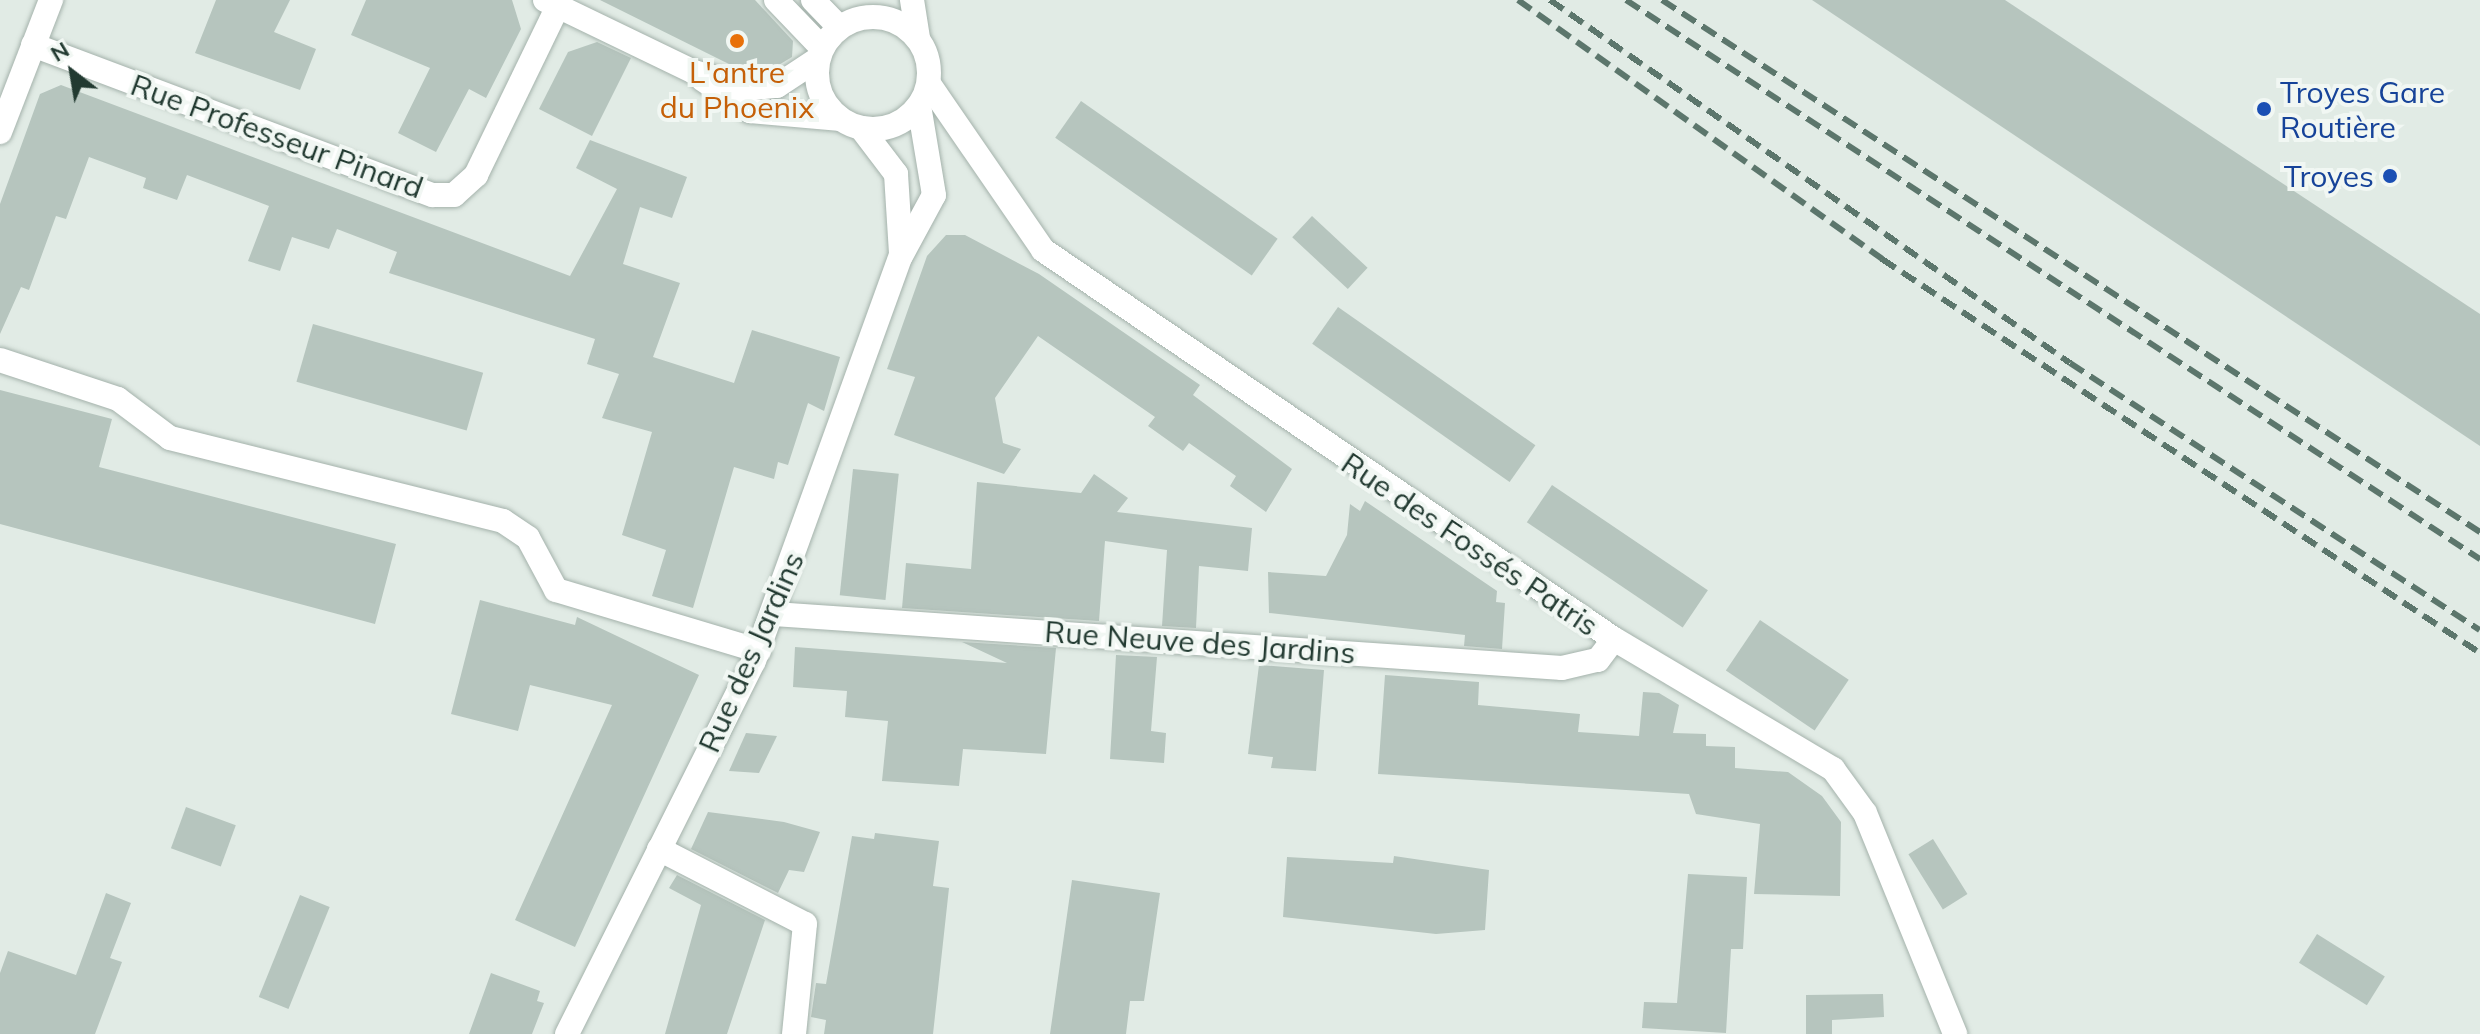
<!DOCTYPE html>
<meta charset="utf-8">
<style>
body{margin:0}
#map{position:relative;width:2480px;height:1034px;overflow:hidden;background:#e1ebe5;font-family:Mulish,sans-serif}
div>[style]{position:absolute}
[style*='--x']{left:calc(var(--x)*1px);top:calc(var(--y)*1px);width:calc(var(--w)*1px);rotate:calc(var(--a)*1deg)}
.building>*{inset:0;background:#b6c5be;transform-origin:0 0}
.roads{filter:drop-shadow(0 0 2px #a4b2ab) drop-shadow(0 0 2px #a4b2ab)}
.minor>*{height:24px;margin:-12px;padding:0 12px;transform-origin:12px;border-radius:12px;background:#fff}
.tertiary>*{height:24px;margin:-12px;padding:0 12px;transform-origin:12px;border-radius:12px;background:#fff}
.tertiary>.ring{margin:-12px;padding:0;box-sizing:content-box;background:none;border:24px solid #fff;border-radius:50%}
.rail>*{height:6px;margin-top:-3px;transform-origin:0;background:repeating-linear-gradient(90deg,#5c766c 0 16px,transparent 0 24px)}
.dots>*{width:22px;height:22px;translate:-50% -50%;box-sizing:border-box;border:4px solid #f1f7f3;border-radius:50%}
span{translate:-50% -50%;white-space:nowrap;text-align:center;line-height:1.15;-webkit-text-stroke:8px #f1f7f3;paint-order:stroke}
.food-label{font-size:30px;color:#c56008}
.transit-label{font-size:30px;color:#164399}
.left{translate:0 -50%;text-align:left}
.right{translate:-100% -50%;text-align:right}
.street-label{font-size:30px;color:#223a31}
.north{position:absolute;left:32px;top:32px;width:80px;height:80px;-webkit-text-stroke:6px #f1f7f3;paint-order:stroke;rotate:329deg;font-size:22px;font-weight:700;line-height:32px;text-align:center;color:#223a31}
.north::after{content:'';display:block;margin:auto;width:28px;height:36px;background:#223a31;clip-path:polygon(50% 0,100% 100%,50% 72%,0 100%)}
</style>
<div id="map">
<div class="building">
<div style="clip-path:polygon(216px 0,290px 0,274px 32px,316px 49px,300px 90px,195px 53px)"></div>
<div style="clip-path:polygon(366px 0,512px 0,521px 29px,486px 98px,469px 89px,436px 152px,398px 133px,430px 68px,351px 35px)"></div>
<div style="clip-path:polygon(600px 0,755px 0,793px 41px,792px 57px,767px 72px,739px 69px)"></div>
<div style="clip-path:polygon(1812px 0,2005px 0,2480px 314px,2480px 446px)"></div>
<div style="clip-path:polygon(597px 42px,631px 58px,592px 136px,539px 109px,568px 52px)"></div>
<div style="clip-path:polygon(61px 85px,570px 276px,617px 189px,576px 168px,590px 140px,687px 177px,672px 218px,640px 207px,623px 264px,680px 283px,653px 357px,734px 383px,752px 330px,840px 357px,824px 411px,808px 403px,788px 465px,778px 462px,774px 479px,734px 467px,693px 608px,652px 596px,666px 550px,622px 535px,652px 432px,602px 418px,619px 374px,587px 364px,595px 339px,389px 273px,397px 252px,337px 229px,329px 249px,292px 237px,280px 271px,248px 261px,269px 206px,187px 175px,177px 200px,143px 188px,146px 178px,89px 157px,66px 219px,56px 216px,29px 290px,21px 287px,0 334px,0 204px,40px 94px)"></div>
<div style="left:1081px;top:101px;width:240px;height:45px;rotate:35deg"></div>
<div style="left:1312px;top:216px;width:76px;height:29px;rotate:43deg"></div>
<div style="clip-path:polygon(946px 235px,965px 235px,1039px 274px,1200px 385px,1193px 395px,1292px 469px,1266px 512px,1230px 486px,1236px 476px,1189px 443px,1183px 451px,1148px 426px,1155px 417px,1038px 336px,995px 398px,1003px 443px,1021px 449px,1004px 474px,894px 435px,915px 377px,887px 369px,927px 256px)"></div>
<div style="left:1338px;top:307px;width:241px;height:45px;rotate:35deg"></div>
<div style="left:313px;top:324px;width:177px;height:60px;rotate:16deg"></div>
<div style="clip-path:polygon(0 390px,112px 419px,99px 467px,396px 544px,375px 624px,0 524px)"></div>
<div style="left:853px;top:469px;width:46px;height:127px;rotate:6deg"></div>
<div style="clip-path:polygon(1094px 474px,1128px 498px,1117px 512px,1252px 528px,1248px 571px,1199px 566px,1196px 628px,1162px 626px,1167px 550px,1105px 541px,1099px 621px,902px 608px,906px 563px,971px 569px,977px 482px,1081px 493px)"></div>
<div style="left:1552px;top:485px;width:188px;height:45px;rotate:34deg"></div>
<div style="clip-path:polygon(1365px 501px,1497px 591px,1496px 602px,1505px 603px,1502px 649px,1464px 646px,1465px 635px,1269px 613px,1268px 572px,1326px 576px,1347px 535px,1350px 504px,1360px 511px)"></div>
<div style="clip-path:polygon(480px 600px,575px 625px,577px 617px,699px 675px,575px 947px,515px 920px,612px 705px,530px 685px,518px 731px,451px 714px)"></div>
<div style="left:1760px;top:620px;width:107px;height:61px;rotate:34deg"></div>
<div style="clip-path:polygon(962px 642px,1056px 648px,1046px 754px,963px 749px,959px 786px,882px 781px,888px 721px,845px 717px,847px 691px,793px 687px,795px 647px,1007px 663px)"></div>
<div style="clip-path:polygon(1116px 655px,1157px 657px,1151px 731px,1166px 733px,1164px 763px,1110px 759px)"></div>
<div style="clip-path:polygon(1259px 665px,1324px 670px,1316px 771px,1271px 768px,1273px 757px,1248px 754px)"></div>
<div style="clip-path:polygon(1385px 675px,1479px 682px,1478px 705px,1580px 714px,1578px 732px,1639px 736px,1643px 692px,1659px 693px,1679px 705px,1673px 733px,1706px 734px,1706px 746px,1735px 747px,1735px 768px,1788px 772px,1822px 796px,1841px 822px,1840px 896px,1754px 894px,1760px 824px,1696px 814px,1689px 794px,1378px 774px)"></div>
<div style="clip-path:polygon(746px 733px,777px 736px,759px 773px,729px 771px)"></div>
<div style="left:186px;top:807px;width:53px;height:44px;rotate:20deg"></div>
<div style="clip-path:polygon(708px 812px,784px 822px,820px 832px,804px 872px,789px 870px,778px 893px,691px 849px)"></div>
<div style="clip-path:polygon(875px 833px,939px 841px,933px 886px,949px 888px,933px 1034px,824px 1034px,826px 1020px,811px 1017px,816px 983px,826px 984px,852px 836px,874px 839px)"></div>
<div style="left:1933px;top:839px;width:65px;height:29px;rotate:58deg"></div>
<div style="clip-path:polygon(1394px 856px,1489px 870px,1485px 930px,1436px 934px,1283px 917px,1287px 857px,1393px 863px)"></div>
<div style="clip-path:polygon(1688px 874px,1747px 877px,1743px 949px,1731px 949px,1726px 1033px,1642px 1028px,1644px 1002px,1677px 1003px)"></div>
<div style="clip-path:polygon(677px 875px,765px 920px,727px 1034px,665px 1034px,701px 905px,669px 888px)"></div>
<div style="clip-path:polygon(1072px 880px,1160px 893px,1144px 1001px,1130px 1001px,1126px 1034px,1050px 1034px)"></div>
<div style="clip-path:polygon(106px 893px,131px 903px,110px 958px,122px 962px,95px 1034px,0 1034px,0 973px,8px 951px,76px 975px)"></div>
<div style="left:300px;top:895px;width:32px;height:110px;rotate:22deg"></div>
<div style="left:2317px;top:934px;width:80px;height:34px;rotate:32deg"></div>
<div style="clip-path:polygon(491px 973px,540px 991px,537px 1001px,544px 1003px,532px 1034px,469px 1034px)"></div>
<div style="clip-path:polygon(1883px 994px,1884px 1017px,1832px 1020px,1832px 1034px,1806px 1034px,1806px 995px)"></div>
</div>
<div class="roads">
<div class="minor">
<div style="--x:545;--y:0;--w:165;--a:25.8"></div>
<div style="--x:694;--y:72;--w:61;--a:15.2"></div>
<div style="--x:753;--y:88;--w:24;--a:-5"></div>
<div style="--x:777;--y:86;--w:49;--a:-33.4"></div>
<div style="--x:776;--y:0;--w:66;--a:46.2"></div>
<div style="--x:813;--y:0;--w:37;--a:46"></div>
<div style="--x:33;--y:45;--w:427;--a:20.6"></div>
<div style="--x:433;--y:195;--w:21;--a:0"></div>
<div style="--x:454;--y:195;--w:30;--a:-42"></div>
<div style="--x:476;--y:175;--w:188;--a:-64.1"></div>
<div style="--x:702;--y:79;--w:58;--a:33.7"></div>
<div style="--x:750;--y:111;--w:91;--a:5"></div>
<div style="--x:929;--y:84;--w:201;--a:55.5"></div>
<div style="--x:1043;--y:250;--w:691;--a:34.27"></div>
<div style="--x:1614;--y:639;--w:255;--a:30.7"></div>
<div style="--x:1833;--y:769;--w:54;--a:54"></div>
<div style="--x:1865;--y:813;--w:239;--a:67.8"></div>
<div style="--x:0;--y:132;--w:142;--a:-68.9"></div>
<div style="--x:0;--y:360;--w:124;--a:18.3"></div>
<div style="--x:118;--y:399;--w:65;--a:36.9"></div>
<div style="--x:170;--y:438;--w:343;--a:14"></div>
<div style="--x:503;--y:521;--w:30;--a:34"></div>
<div style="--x:528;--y:538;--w:59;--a:61.7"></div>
<div style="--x:556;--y:590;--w:212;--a:16.7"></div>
<div style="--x:774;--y:614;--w:790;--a:3.92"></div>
<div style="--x:1562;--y:668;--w:37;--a:-13"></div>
<div style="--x:1598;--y:660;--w:26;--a:-53"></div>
<div style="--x:659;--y:849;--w:164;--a:27.2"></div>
<div style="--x:805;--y:924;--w:111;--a:95.7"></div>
</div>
<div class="tertiary">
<div style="--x:912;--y:0;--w:38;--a:81"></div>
<div class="ring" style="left:817px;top:17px;width:88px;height:88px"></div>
<div style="--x:861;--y:128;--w:58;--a:52.7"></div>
<div style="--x:896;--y:174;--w:79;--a:86.4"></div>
<div style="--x:567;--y:1034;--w:417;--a:-63.4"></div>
<div style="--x:754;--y:661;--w:431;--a:-70.1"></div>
<div style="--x:901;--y:256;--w:69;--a:-61.6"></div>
<div style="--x:934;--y:195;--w:91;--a:-99.5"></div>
</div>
</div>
<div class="rail">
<div style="--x:1518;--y:0;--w:447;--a:35.4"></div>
<div style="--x:1882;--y:259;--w:716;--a:33.38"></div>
<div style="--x:1550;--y:0;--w:634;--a:34.92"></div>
<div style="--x:2070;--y:363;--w:489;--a:33.1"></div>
<div style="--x:1626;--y:0;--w:1021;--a:33.21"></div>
<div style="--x:1662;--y:0;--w:976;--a:33.04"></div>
</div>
<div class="dots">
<div style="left:737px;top:41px;background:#e8710a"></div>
<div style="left:2264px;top:109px;background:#1a4fb4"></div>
<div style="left:2390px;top:176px;background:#1a4fb4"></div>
</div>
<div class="food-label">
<span style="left:737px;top:89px">L'antre<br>du Phoenix</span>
</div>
<div class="transit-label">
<span class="left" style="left:2280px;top:109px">Troyes Gare<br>Routière</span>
<span class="right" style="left:2374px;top:176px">Troyes</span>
</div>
<div class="street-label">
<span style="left:277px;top:136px;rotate:20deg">Rue Professeur Pinard</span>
<span style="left:1470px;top:544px;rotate:34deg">Rue des Fossés Patris</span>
<span style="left:1200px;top:642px;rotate:4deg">Rue Neuve des Jardins</span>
<span style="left:751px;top:652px;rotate:-66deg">Rue des Jardins</span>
</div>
<div class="north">N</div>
</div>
